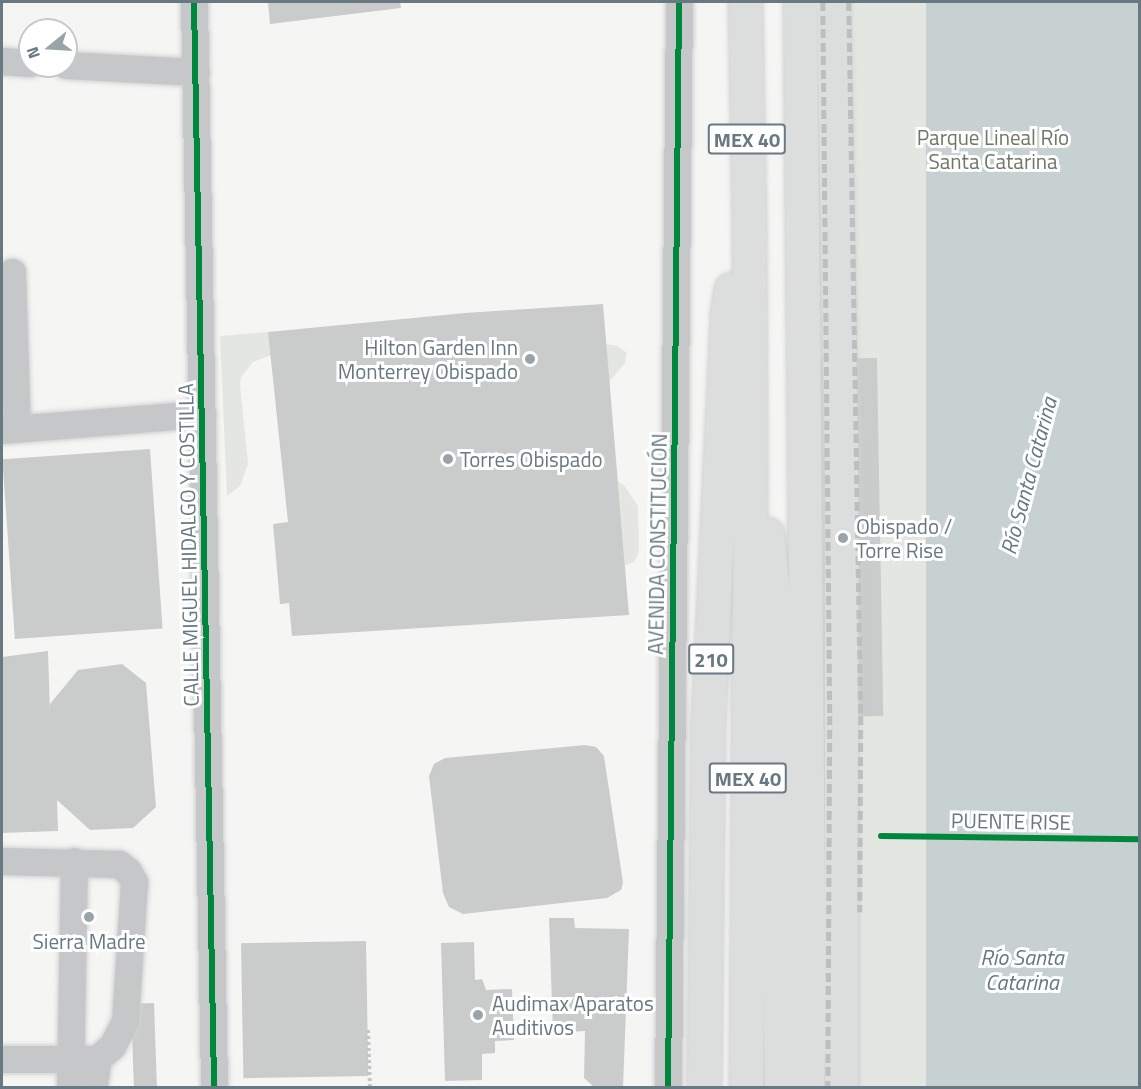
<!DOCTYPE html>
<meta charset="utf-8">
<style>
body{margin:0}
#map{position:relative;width:1141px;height:1089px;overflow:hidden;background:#f5f5f4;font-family:"Titillium Web",sans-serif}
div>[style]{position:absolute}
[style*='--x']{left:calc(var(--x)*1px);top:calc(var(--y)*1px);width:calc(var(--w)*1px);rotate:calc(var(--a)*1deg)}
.green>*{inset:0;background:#e4e6e2;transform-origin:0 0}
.water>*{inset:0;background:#c8d1d2;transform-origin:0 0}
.building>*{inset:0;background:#cacccc;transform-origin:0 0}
.path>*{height:4px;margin-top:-2px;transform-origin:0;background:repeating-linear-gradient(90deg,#c4c5c6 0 3px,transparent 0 6px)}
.roads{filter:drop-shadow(0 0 2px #d0d1d1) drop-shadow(0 0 2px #d0d1d1)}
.minor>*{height:27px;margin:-13.5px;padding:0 13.5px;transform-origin:13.5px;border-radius:13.5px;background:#c6c7c8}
.major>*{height:33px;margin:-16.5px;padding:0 16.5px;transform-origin:16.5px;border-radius:16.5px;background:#dcdddd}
.highway>*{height:33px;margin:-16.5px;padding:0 16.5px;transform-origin:16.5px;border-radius:16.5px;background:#dcdddd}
.rail>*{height:4.5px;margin-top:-2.25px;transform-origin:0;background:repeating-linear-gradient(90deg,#bcbebf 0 9px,transparent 0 13.5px)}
.cycleway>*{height:6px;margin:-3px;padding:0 3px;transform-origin:3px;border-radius:3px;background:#00873e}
.dots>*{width:16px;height:16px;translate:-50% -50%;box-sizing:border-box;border:3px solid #fff;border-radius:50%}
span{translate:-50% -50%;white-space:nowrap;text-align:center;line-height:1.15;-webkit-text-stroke:6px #fff;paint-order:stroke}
.shield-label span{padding:2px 4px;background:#fff;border:2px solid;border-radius:4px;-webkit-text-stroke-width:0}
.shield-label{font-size:20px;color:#687981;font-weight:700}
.park-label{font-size:21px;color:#6c7966}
.poi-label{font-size:21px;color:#687981}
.right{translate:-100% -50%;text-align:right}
.left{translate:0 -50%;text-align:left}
.street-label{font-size:21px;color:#687981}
.water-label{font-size:22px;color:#647a7d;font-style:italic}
.frame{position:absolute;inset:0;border:3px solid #687981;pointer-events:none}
.north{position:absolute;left:18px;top:18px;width:60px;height:60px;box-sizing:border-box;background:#fff;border:2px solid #c3c9cd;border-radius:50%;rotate:252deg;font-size:16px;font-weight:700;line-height:24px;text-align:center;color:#687981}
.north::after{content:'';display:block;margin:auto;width:21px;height:27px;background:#99a4a9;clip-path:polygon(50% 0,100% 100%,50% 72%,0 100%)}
</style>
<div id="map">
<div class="green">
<div style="left:840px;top:2px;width:299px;height:1085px"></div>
<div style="clip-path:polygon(268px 332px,271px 355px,253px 362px,241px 377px,240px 385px,248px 464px,240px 486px,227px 496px,220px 336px)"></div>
<div style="clip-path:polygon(606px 344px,618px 346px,627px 353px,625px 363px,609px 382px)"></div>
<div style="clip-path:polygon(618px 482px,623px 484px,638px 506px,639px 552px,634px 562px,625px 565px)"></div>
</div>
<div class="water">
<div style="left:926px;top:2px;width:213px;height:1085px"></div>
</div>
<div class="building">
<div style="clip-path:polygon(268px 2px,400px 2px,401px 8px,270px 24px)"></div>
<div style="clip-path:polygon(603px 304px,629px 615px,292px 636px,289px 603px,280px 604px,273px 524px,288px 522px,268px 332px,465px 313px)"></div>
<div style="left:877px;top:358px;width:358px;height:72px;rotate:89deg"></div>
<div style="left:150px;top:449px;width:180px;height:148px;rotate:86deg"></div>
<div style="clip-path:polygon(48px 651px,50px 714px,50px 704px,78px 670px,122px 664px,146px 683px,156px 807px,133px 828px,90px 830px,57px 800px,58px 831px,2px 833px,2px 657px)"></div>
<div style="clip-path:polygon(585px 745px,596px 747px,604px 756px,623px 883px,621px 890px,607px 898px,463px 914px,449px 907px,443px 893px,429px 776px,434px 764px,445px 758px)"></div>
<div style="clip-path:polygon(549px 918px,574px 918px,575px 928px,629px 929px,623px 1088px,595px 1088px,584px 1078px,585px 1031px,553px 1033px)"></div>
<div style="left:366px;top:941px;width:135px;height:125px;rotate:89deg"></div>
<div style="clip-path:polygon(474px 942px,475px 980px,482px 979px,486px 990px,512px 989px,514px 1040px,495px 1041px,495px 1053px,482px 1054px,482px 1080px,445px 1081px,441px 943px)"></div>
<div style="left:154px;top:1003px;width:85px;height:23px;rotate:88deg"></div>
</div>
<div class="path">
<div style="--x:881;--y:836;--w:259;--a:0.7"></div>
<div style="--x:368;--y:1030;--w:58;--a:88"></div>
</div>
<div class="roads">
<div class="minor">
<div style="--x:194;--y:2;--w:1086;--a:88.94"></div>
<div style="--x:2;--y:61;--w:28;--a:4"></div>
<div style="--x:66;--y:65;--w:130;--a:3.1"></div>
<div style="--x:12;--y:272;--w:156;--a:88.2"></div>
<div style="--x:2;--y:430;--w:201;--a:-4.6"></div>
<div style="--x:2;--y:861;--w:117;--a:1.5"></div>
<div style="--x:119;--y:864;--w:11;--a:38"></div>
<div style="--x:128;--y:871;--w:13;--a:61"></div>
<div style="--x:134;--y:882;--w:139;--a:93.7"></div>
<div style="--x:125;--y:1021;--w:28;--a:117"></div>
<div style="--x:112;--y:1046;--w:18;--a:139"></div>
<div style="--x:98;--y:1058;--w:30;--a:99"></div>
<div style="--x:2;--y:1059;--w:86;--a:0"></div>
<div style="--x:70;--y:1088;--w:227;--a:-89"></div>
<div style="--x:668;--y:1088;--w:1086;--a:-89.42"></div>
</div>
<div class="major">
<div style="--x:800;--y:2;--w:1009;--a:89.49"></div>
<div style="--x:809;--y:1011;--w:77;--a:91.5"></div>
</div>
<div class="highway">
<div style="--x:745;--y:2;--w:232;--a:89"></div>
<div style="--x:749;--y:234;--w:234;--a:89.8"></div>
<div style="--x:750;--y:468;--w:620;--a:90.37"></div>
<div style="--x:833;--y:2;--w:444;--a:89"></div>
<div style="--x:841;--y:446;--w:642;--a:90"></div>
<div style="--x:767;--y:534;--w:59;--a:84.2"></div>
<div style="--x:773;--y:593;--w:495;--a:89.1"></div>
<div style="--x:704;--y:1088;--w:367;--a:-89.4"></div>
<div style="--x:708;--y:721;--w:407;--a:-87.3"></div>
<div style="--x:727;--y:314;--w:25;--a:-81"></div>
</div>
</div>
<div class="rail">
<div style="--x:823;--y:2;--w:714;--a:89.44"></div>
<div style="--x:830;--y:716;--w:372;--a:90.3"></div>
<div style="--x:849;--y:2;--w:714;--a:89.04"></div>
<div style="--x:861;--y:716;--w:196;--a:90.3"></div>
</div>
<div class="cycleway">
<div style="--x:194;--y:2;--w:1086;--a:88.94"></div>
<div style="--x:881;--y:836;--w:259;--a:0.7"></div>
<div style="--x:668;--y:1088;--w:1086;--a:-89.42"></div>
</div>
<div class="dots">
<div style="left:530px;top:359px;background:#99a4a9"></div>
<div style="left:448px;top:459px;background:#99a4a9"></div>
<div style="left:843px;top:538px;background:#99a4a9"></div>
<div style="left:89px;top:917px;background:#99a4a9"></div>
<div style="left:478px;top:1015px;background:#99a4a9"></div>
</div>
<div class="shield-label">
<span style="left:747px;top:139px">MEX 40</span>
<span style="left:711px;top:659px">210</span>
<span style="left:748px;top:778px">MEX 40</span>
</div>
<div class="park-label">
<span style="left:993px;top:149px">Parque Lineal Río<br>Santa Catarina</span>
</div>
<div class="poi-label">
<span class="right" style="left:518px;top:359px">Hilton Garden Inn<br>Monterrey Obispado</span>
<span class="left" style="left:460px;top:459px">Torres Obispado</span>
<span class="left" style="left:856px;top:538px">Obispado /<br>Torre Rise</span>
<span style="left:89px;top:941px">Sierra Madre</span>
<span class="left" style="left:492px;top:1015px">Audimax Aparatos<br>Auditivos</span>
</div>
<div class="street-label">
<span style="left:657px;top:544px;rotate:-89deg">AVENIDA CONSTITUCIÓN</span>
<span style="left:188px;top:545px;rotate:-91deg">CALLE MIGUEL HIDALGO Y COSTILLA</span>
<span style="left:1011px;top:821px;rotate:1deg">PUENTE RISE</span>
</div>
<div class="water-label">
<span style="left:1029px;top:476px;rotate:-75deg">Río Santa Catarina</span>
<span style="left:1022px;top:970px">Río Santa<br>Catarina</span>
</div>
<div class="frame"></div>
<div class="north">N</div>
</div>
